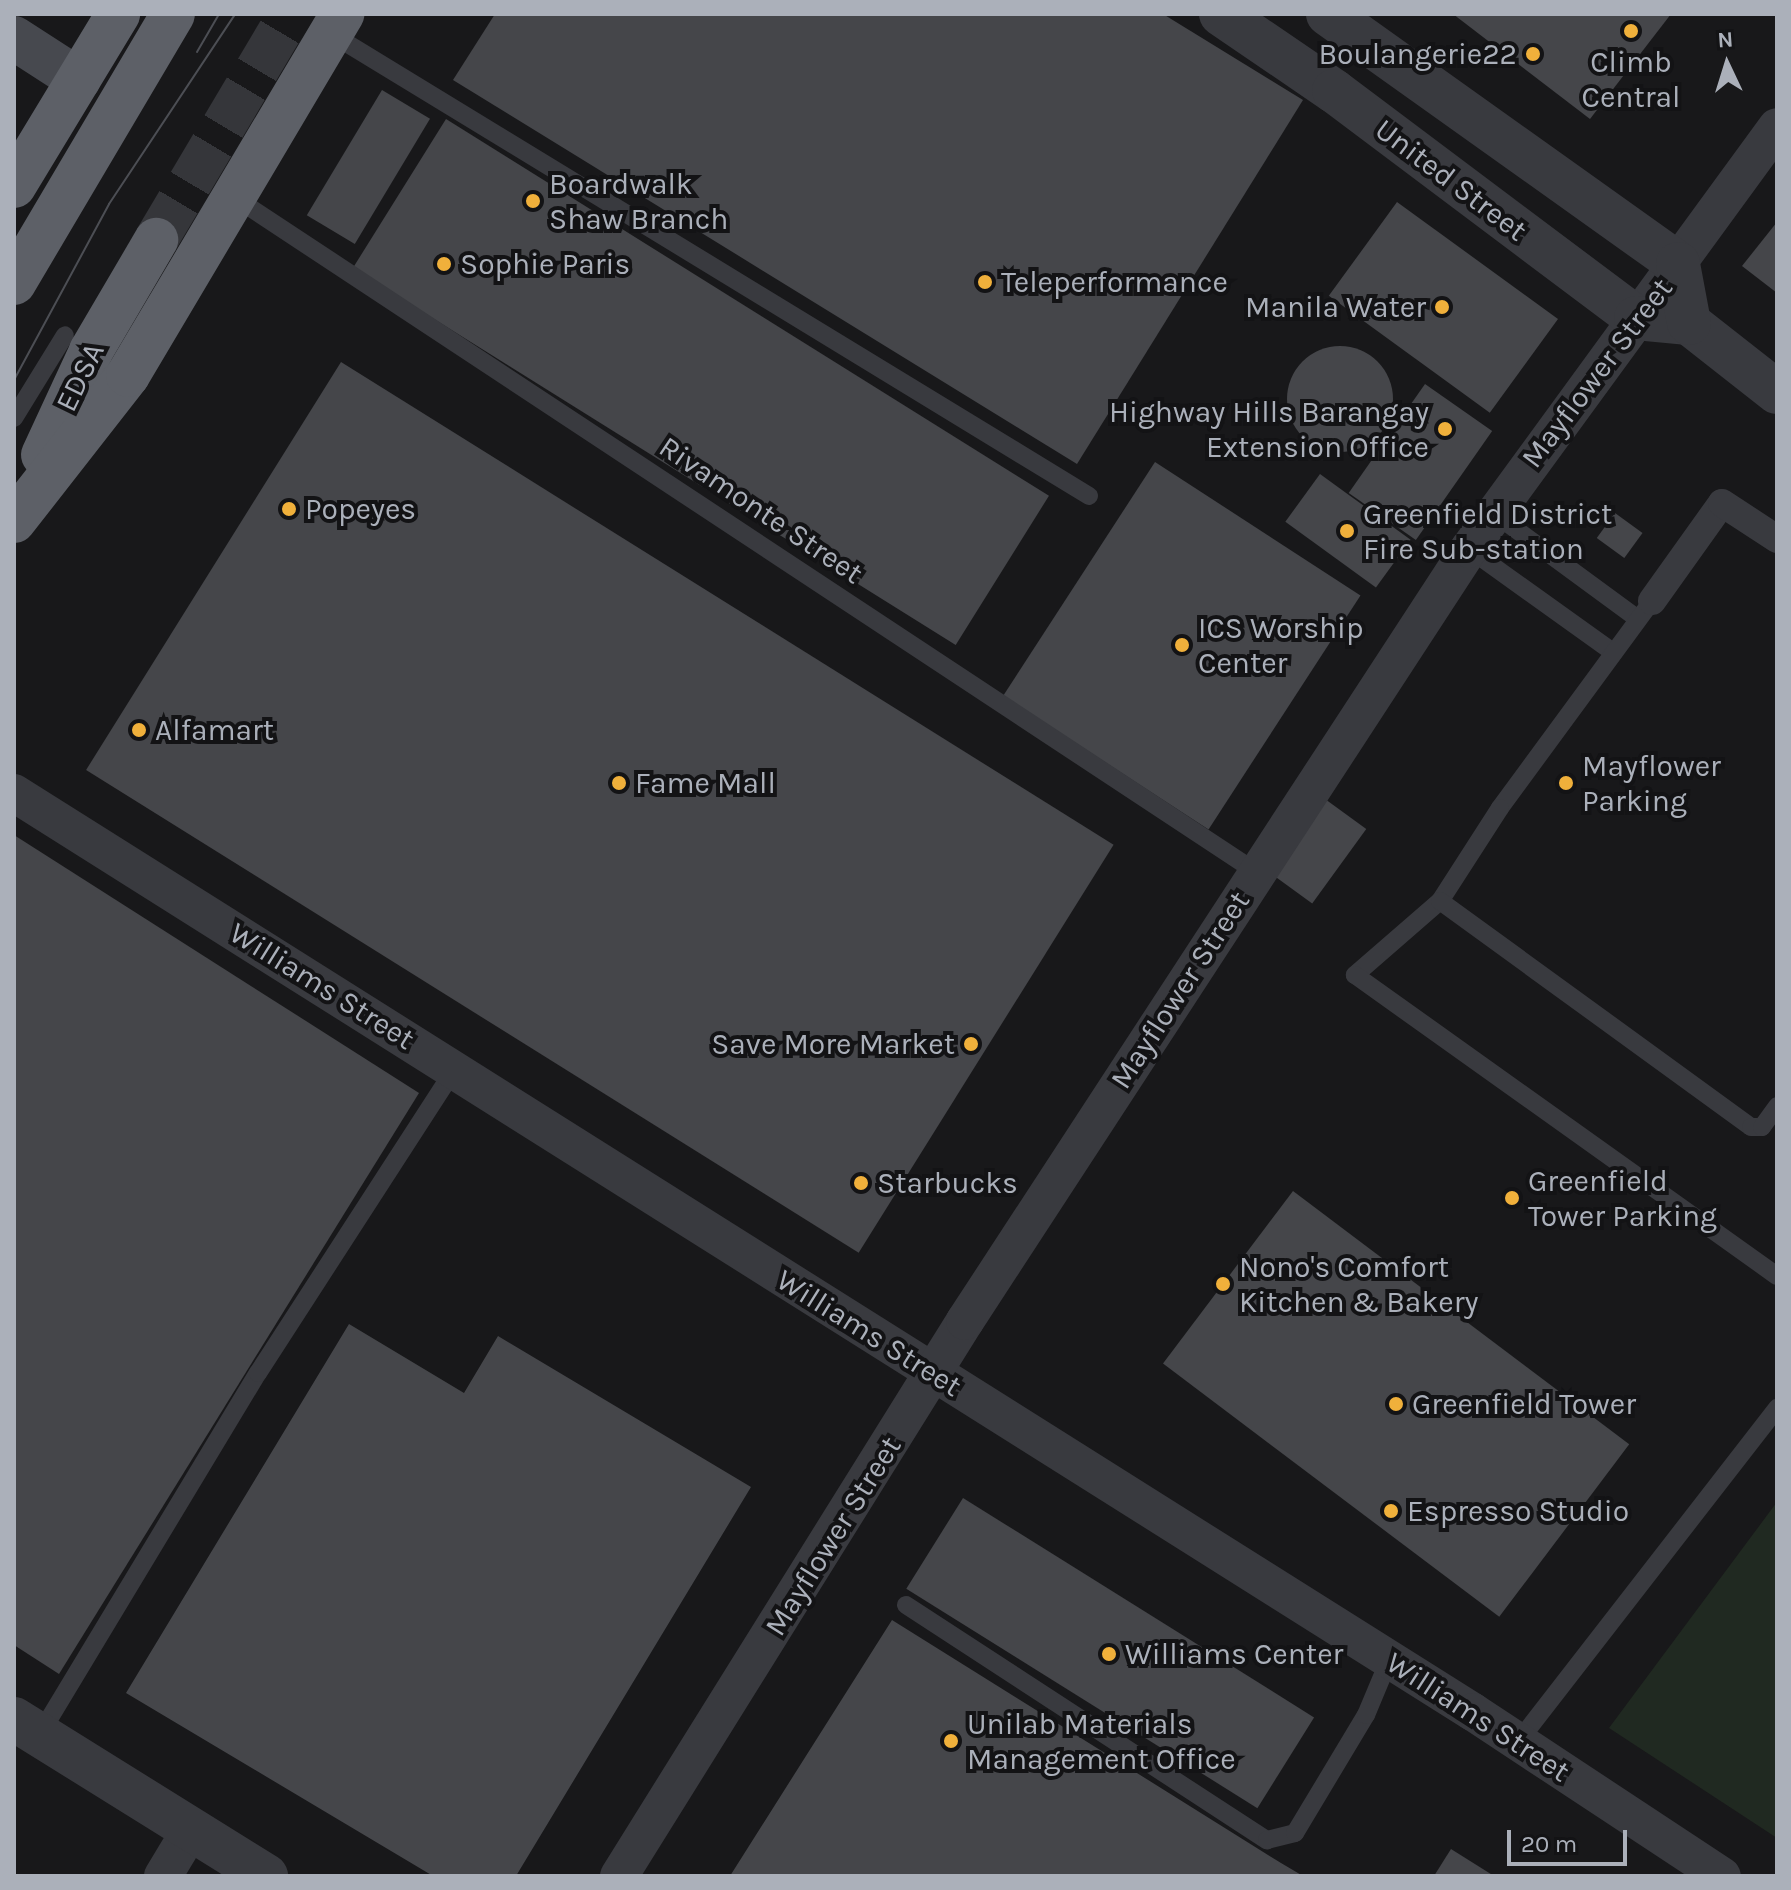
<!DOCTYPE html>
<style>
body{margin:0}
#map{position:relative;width:1791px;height:1890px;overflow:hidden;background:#18181a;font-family:Karla,sans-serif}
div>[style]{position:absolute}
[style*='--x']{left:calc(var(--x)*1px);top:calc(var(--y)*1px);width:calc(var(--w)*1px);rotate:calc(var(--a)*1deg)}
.green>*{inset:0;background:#202921}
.building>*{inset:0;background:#45464a;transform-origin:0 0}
.round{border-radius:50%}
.trunk-tunnel>*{height:44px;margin-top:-22px;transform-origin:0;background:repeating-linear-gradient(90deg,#35363a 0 44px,transparent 0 66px)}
.service>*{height:18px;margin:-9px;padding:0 9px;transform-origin:9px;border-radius:9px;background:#393a3f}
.pedestrian>*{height:28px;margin:-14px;padding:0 14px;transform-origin:14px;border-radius:14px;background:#393a3f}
.minor>*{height:38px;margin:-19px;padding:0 19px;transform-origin:19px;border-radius:19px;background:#393a3f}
.tertiary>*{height:44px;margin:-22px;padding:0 22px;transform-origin:22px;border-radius:22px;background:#393a3f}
.secondary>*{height:44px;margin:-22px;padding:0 22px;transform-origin:22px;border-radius:22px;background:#47494f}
.trunk>*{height:44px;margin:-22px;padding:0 22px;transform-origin:22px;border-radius:22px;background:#5d6067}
.tram>*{height:2px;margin:-1px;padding:0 1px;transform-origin:1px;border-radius:1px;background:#4c4e54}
.dots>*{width:22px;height:22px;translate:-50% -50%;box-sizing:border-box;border:4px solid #131315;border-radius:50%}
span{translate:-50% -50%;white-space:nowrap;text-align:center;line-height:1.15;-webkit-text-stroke:8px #131315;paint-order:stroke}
.poi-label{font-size:30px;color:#abb0ba}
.right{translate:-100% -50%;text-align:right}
.left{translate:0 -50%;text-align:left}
.street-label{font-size:30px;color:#abb0ba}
.frame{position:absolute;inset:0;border:16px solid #abb0ba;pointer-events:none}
.north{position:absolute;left:1687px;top:24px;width:80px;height:80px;-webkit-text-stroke:6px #131315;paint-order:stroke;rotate:356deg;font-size:22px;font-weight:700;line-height:32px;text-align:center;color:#abb0ba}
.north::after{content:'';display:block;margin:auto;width:28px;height:36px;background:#abb0ba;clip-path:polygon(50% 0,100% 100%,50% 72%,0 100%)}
.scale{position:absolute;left:1507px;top:1830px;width:120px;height:36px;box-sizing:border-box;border:4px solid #abb0ba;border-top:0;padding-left:10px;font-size:24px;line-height:28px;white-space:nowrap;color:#abb0ba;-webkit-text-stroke:6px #131315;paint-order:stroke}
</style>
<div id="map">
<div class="green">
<div style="clip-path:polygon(1777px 1502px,1777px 1838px,1609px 1728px)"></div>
</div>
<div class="building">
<div style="clip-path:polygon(495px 14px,1163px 14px,1303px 100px,1077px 464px,453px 80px)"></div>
<div style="clip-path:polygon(1453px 14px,1671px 14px,1590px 119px)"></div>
<div style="left:382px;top:90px;width:56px;height:146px;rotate:31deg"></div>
<div style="left:446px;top:119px;width:711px;height:176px;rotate:32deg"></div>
<div style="left:1397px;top:202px;width:199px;height:116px;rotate:36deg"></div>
<div style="clip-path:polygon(1777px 222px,1777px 293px,1742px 266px)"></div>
<div class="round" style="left:1287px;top:346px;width:106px;height:106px"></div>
<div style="left:341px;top:362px;width:911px;height:481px;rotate:32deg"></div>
<div style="left:1425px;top:384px;width:82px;height:133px;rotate:35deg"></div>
<div style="left:1155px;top:462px;width:245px;height:279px;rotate:33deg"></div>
<div style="left:1320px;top:474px;width:112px;height:59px;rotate:36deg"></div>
<div style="left:1615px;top:513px;width:34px;height:31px;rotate:36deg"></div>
<div style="left:1325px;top:799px;width:51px;height:92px;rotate:36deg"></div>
<div style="clip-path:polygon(14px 835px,419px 1093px,59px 1674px,14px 1645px)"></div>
<div style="left:1293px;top:1191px;width:421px;height:216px;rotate:37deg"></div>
<div style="clip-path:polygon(349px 1324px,464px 1393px,498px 1336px,751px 1487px,516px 1876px,433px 1876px,126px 1693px)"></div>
<div style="left:963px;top:1498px;width:414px;height:107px;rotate:32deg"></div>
<div style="clip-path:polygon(892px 1620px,1281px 1863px,1303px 1876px,730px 1876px)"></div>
<div style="clip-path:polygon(1451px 1849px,1494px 1876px,1434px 1876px)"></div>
</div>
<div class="trunk-tunnel">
<div style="--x:156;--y:240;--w:263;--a:-59.3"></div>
</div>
<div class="service">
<div style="--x:330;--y:33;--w:889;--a:31.38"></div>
<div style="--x:234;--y:197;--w:1225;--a:33.44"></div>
<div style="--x:14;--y:418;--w:97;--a:-58.4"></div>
<div style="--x:1495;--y:514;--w:177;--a:36.3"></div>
<div style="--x:1469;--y:549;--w:178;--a:35.6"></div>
<div style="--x:1652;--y:601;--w:257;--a:126.3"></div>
<div style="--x:1500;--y:808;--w:111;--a:122.8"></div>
<div style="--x:1440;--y:901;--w:113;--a:139"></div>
<div style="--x:1355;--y:975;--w:518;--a:35.5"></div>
<div style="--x:1440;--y:901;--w:384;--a:36"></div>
<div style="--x:1751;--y:1127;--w:11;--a:0"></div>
<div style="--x:1762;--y:1127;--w:26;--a:-54"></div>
<div style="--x:906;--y:1605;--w:431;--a:33.1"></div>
<div style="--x:1267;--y:1840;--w:29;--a:-14"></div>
<div style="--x:1295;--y:1833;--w:138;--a:-59"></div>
<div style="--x:1366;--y:1715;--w:60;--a:-67.3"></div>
<div style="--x:40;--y:1734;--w:422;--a:-58.9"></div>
<div style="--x:258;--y:1373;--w:361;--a:-57.1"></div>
<div style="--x:1518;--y:1742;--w:423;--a:-52.2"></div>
</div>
<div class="pedestrian">
<div style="--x:1652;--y:601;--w:120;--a:-54.5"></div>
<div style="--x:1722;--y:503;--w:66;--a:33.2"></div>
</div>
<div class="minor">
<div style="--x:14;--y:793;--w:1724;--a:32.21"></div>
<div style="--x:1473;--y:1712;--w:298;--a:33.4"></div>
<div style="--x:163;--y:1876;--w:52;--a:-59"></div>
<div style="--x:619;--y:1876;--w:654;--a:-58.06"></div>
<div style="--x:965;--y:1321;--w:922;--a:-56.86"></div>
<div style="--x:1469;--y:549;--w:522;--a:-53.88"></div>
</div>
<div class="tertiary">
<div style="--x:1221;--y:14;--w:137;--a:34.3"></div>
<div style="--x:1334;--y:91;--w:378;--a:36.9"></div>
<div style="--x:1636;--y:318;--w:53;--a:5.4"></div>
<div style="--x:1689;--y:323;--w:112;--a:38.1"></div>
<div style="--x:1328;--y:14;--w:430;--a:35.5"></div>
<div style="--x:1678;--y:264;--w:60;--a:79.4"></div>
<div style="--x:14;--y:1719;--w:297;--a:31.9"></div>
</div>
<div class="secondary">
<div style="--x:14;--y:38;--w:77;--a:32.9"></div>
</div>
<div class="trunk">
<div style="--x:14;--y:186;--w:201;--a:-58.8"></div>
<div style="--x:14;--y:283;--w:312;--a:-59.4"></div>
<div style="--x:43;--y:455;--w:115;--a:-65.2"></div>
<div style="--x:91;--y:351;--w:129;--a:-59.6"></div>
<div style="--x:14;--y:521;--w:185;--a:-52"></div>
<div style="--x:128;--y:375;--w:420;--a:-59.3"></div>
</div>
<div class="tram">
<div style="--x:197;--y:52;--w:44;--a:-59.9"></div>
<div style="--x:14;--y:380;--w:200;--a:-61.6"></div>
<div style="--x:109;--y:204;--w:228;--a:-56.4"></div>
</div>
<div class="dots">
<div style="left:1631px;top:31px;background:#f0b03b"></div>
<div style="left:1533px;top:54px;background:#f0b03b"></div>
<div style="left:533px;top:201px;background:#f0b03b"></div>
<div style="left:444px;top:264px;background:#f0b03b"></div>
<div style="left:985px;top:282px;background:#f0b03b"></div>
<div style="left:1442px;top:307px;background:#f0b03b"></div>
<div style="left:1445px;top:429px;background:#f0b03b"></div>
<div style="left:289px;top:509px;background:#f0b03b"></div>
<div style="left:1347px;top:531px;background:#f0b03b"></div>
<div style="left:1182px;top:645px;background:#f0b03b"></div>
<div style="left:139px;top:730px;background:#f0b03b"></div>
<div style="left:619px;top:783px;background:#f0b03b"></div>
<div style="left:1566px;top:783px;background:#f0b03b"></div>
<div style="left:971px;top:1044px;background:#f0b03b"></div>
<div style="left:861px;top:1183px;background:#f0b03b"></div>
<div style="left:1512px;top:1198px;background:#f0b03b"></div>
<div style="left:1223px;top:1284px;background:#f0b03b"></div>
<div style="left:1396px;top:1404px;background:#f0b03b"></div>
<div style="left:1391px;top:1511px;background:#f0b03b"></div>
<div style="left:1109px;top:1654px;background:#f0b03b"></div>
<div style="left:951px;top:1741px;background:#f0b03b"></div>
</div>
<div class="poi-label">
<span class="right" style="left:1517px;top:54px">Boulangerie22</span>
<span style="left:1631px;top:79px">Climb<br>Central</span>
<span class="left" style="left:549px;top:201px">Boardwalk<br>Shaw Branch</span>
<span class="left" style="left:460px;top:264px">Sophie Paris</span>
<span class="left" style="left:1001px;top:282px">Teleperformance</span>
<span class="right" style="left:1426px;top:307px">Manila Water</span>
<span class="right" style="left:1429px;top:429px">Highway Hills Barangay<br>Extension Office</span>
<span class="left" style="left:305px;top:509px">Popeyes</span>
<span class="left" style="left:1363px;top:531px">Greenfield District<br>Fire Sub-station</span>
<span class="left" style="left:1198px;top:645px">ICS Worship<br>Center</span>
<span class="left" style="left:155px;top:730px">Alfamart</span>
<span class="left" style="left:1582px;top:783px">Mayflower<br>Parking</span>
<span class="left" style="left:635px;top:783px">Fame Mall</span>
<span class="right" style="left:955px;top:1044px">Save More Market</span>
<span class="left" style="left:1528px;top:1198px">Greenfield<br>Tower Parking</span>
<span class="left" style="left:877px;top:1183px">Starbucks</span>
<span class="left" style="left:1239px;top:1284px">Nono's Comfort<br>Kitchen &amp; Bakery</span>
<span class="left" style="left:1412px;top:1404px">Greenfield Tower</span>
<span class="left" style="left:1407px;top:1511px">Espresso Studio</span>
<span class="left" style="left:1125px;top:1654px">Williams Center</span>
<span class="left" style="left:967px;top:1741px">Unilab Materials<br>Management Office</span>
</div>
<div class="street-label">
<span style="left:1451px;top:180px;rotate:37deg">United Street</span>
<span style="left:1597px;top:373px;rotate:-53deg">Mayflower Street</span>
<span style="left:80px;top:377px;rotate:-64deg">EDSA</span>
<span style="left:761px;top:510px;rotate:34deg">Rivamonte Street</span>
<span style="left:322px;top:986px;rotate:32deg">Williams Street</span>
<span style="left:1180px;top:990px;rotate:-57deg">Mayflower Street</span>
<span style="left:869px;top:1333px;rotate:32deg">Williams Street</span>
<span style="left:833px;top:1536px;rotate:-58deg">Mayflower Street</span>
<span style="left:1478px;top:1717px;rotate:33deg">Williams Street</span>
</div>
<div class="frame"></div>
<div class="north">N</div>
<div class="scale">20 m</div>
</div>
